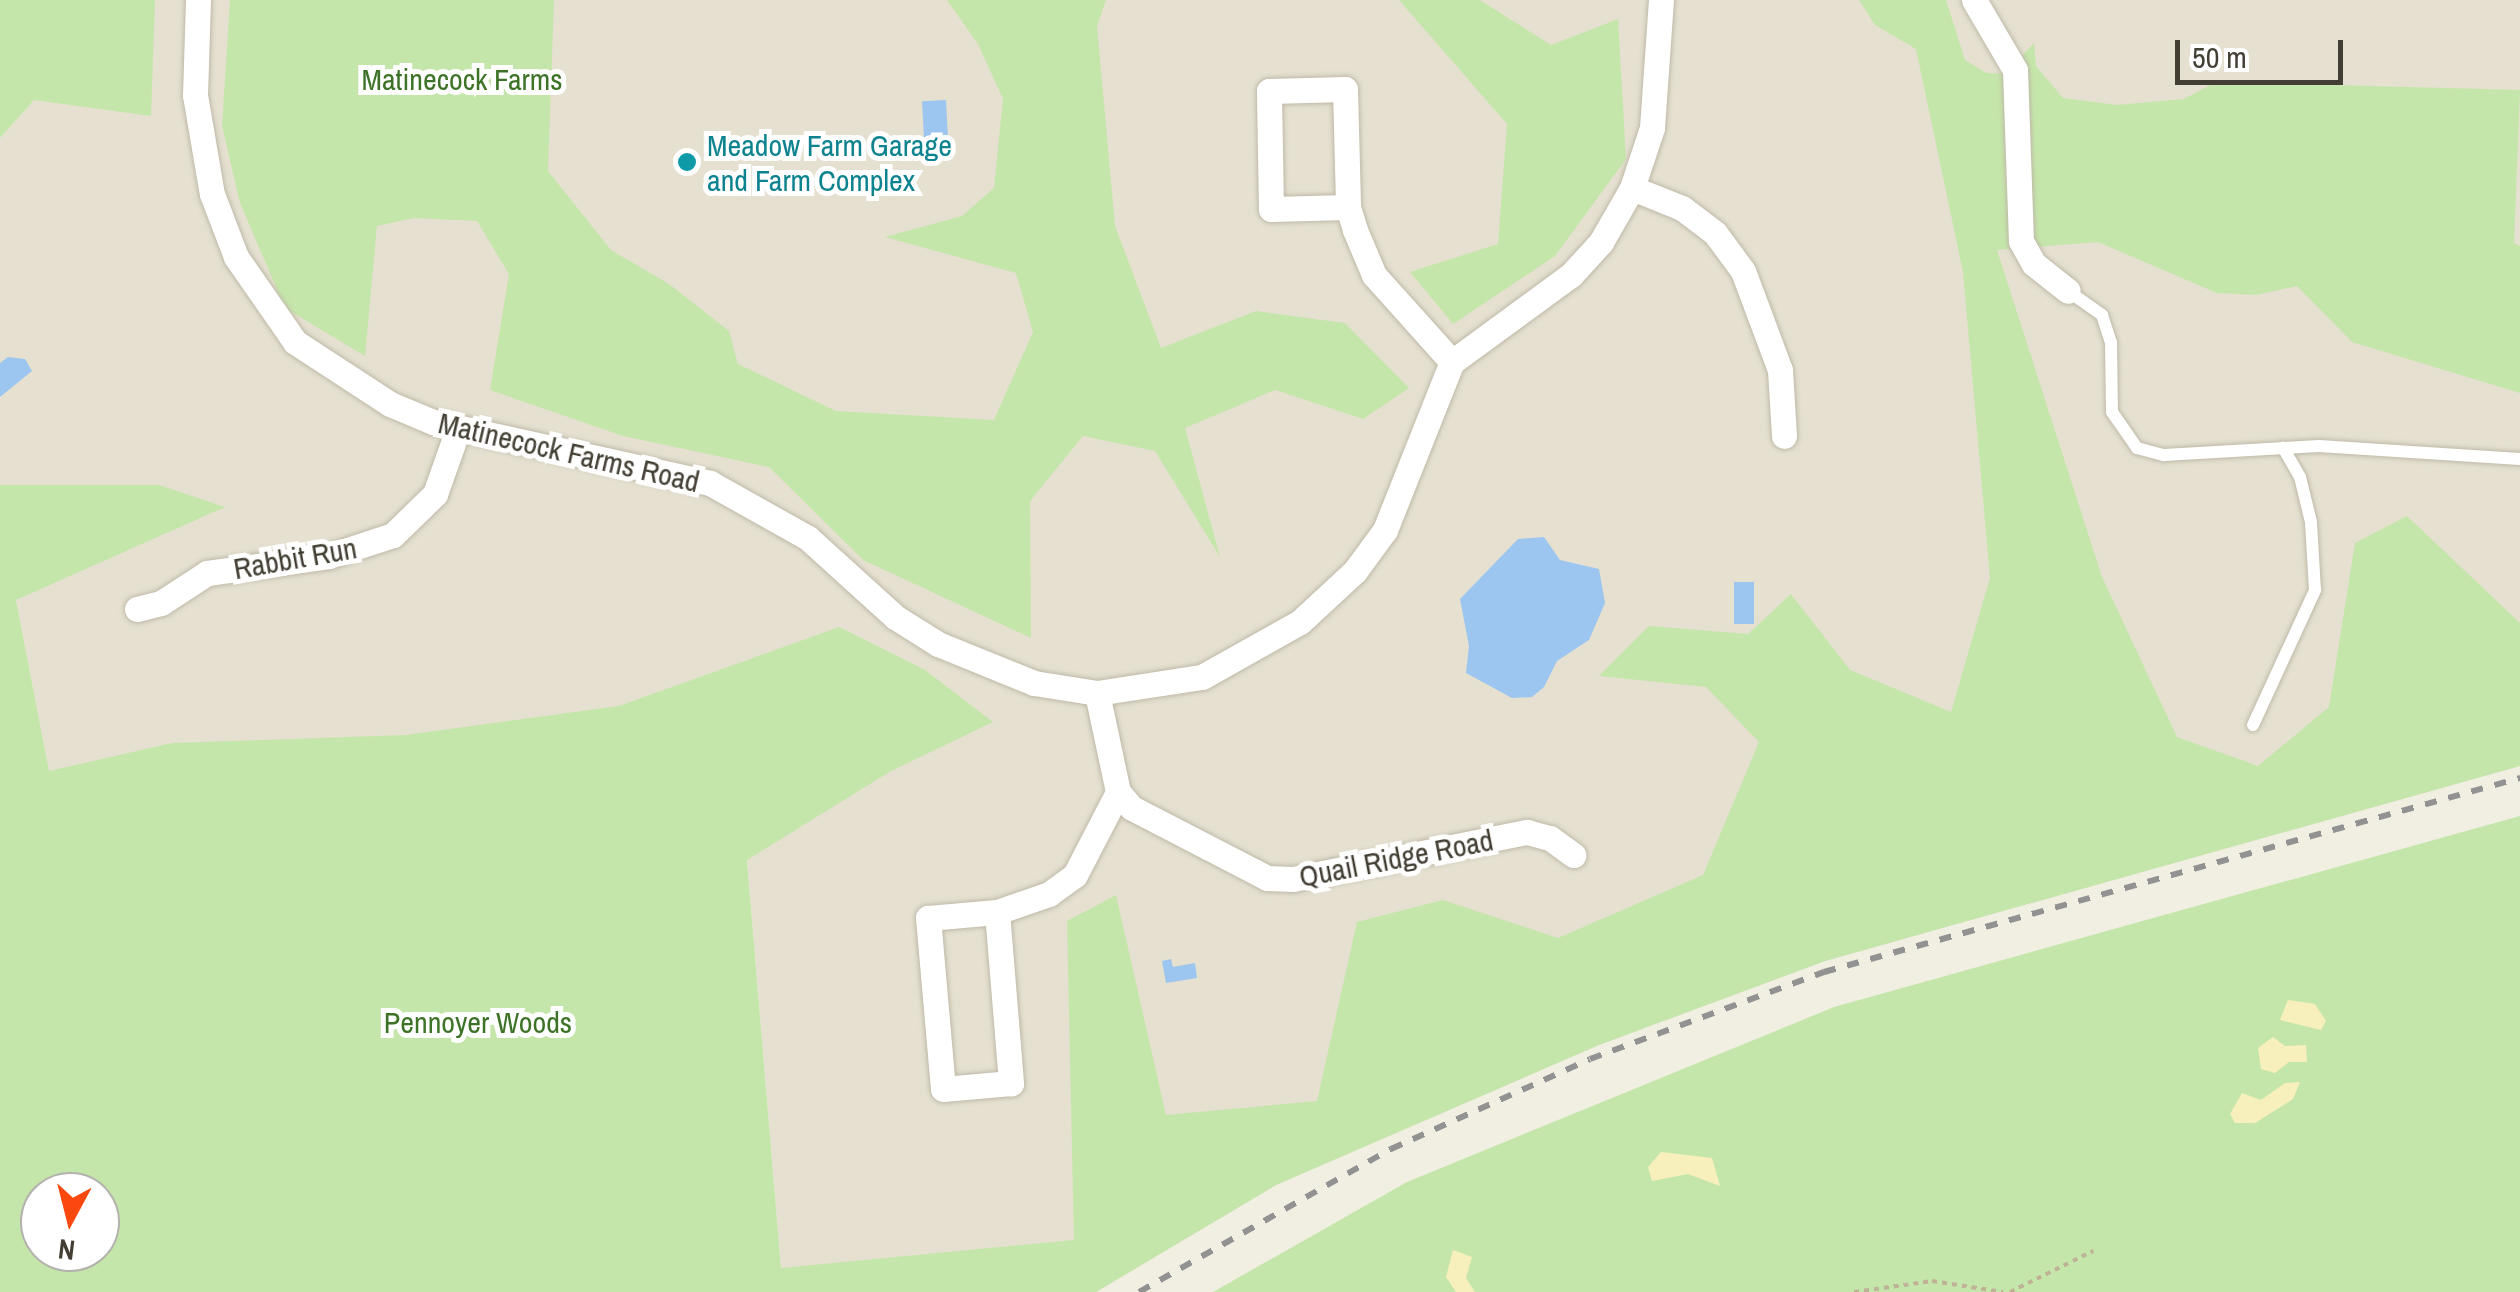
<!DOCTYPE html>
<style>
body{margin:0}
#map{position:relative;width:2520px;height:1292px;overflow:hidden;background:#f1eee2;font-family:"Archivo Narrow",sans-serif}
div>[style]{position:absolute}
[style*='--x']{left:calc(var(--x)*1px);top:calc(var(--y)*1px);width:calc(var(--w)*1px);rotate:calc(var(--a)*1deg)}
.residential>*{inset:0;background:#e5e0d0}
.green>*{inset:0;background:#c5e6aa}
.sand>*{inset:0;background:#f7f0bc}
.water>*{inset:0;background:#9cc6ef;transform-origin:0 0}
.path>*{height:4px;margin-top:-2px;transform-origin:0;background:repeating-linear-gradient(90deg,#beb396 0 5px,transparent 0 10px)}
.roads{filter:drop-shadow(0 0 2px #bfb9a8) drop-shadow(0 0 2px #bfb9a8)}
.lane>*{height:12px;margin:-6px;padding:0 6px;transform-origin:6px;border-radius:6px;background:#fff}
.street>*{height:25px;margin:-12.5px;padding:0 12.5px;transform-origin:12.5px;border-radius:12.5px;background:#fff}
.rail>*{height:6px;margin-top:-3px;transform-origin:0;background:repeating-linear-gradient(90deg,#929292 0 12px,transparent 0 24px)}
.dots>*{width:28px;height:28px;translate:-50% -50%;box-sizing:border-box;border:5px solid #fff;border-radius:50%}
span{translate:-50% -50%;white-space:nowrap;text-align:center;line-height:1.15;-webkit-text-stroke:10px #fff;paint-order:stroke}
.park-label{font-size:30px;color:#3d7327}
.culture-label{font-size:30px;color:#0d838f}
.left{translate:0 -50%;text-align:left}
.street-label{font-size:30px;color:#423e33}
.north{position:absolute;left:20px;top:1172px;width:100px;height:100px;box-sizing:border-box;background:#fff;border:2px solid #b3b2ad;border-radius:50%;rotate:187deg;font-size:28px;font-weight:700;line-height:40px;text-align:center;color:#423e33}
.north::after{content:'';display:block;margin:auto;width:35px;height:45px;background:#fa480f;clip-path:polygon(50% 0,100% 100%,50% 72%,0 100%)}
.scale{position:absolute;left:2175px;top:40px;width:168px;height:45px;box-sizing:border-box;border:5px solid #423e33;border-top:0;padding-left:12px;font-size:30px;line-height:35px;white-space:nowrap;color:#423e33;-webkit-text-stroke:8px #fff;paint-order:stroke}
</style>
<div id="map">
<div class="residential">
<div style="clip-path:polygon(0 0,2520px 0,2520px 766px,1825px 961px,1599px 1045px,1276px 1185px,1096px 1292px,783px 1292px,737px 739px,49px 772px,0 516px,0 138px,34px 100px)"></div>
</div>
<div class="green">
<div style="clip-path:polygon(0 0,155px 0,151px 116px,34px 100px,0 138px)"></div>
<div style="clip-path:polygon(230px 0,554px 0,548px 171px,611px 250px,669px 284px,729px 331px,738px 364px,836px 411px,994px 420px,1033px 332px,1016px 273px,885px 237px,962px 216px,994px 188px,1003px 99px,978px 44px,947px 0,1106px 0,1097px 26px,1115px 226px,1161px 348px,1256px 311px,1345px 323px,1409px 388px,1363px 419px,1275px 390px,1185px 428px,1220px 557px,1155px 451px,1083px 436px,1030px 501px,1031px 638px,863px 560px,769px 467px,623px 436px,490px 390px,509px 274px,477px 221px,414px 218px,377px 226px,365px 356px,285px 308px,240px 203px,222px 126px)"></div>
<div style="clip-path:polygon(1399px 0,1480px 0,1551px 45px,1618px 19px,1626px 159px,1555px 256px,1453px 324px,1410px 272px,1498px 244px,1507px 124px)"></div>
<div style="clip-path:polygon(evenodd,1859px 0,1946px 0,1965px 60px,1986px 73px,2005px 74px,2034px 43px,2036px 66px,2063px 98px,2117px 105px,2184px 99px,2216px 82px,2520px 90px,2514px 243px,2520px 246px,2520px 393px,2352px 342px,2297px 286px,2256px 295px,2217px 293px,2098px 242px,1997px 250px,2102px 577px,2177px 737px,2258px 766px,2329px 707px,2355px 543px,2407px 516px,2520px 623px,2520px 766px,1825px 961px,1599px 1045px,1276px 1185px,1096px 1292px,0 1292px,0 485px,159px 485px,225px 507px,16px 600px,49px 771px,172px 743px,406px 735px,619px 706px,839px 627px,925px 670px,993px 722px,891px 771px,747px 860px,781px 1268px,1074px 1240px,1067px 921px,1116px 895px,1166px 1115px,1317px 1101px,1357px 922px,1443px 900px,1558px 938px,1703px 875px,1759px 742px,1706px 687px,1599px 676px,1649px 626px,1748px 634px,1791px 594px,1850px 670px,1951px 712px,1990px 578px,1963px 272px,1916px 49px,1875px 25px,1859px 0,40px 1192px,100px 1192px,100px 1252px,40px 1252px,40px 1192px)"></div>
<div style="clip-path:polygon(2520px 816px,2520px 1292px,1213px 1292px,1407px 1182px,1834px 1007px)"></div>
</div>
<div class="sand">
<div style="clip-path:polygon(2288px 1000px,2315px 1004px,2326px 1021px,2321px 1030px,2280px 1020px)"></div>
<div style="clip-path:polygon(2273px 1037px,2285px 1046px,2306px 1045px,2307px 1062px,2289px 1062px,2275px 1073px,2261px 1069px,2258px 1048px)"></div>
<div style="clip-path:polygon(2300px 1082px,2293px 1099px,2255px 1123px,2235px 1123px,2230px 1114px,2242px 1093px,2261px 1100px,2285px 1083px)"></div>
<div style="clip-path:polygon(1661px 1152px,1712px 1158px,1720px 1186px,1688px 1174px,1652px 1181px,1648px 1167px)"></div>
<div style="clip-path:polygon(1453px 1250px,1472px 1257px,1466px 1278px,1475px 1292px,1456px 1292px,1446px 1277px)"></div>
</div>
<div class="water">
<div style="left:946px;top:100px;width:56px;height:24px;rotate:87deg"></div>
<div style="clip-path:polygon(8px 357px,25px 359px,32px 371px,0 397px,0 363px)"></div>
<div style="clip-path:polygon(1544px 537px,1560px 560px,1599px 569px,1605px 603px,1589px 640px,1557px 661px,1544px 687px,1532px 697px,1512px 698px,1466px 673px,1469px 646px,1460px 599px,1518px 539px)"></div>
<div style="left:1734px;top:582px;width:20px;height:42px"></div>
<div style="clip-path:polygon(1171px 959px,1173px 967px,1195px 963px,1197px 978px,1166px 983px,1162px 961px)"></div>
</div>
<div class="path">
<div style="--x:1854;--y:1292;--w:79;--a:-8"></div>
<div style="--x:1932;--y:1281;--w:72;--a:8.8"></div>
<div style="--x:2010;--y:1292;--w:93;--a:-26.3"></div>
</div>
<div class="roads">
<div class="lane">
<div style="--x:2068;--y:291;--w:42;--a:35.2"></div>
<div style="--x:2102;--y:315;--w:28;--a:72"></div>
<div style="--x:2111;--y:342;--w:70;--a:89.2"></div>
<div style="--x:2112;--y:412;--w:44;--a:55.2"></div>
<div style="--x:2137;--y:448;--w:28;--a:15"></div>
<div style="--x:2164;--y:455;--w:155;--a:-3.3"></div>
<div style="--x:2319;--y:446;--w:201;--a:3.7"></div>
<div style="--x:2253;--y:725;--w:149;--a:-65.3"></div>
<div style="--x:2315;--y:590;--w:68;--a:-93.4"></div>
<div style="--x:2311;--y:522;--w:46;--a:-103.7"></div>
<div style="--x:2300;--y:477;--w:34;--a:-120"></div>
</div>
<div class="street">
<div style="--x:198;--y:0;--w:95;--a:91.8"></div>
<div style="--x:195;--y:95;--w:100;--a:80.3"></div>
<div style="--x:212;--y:194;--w:67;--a:69.1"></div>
<div style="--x:236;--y:257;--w:103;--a:55.2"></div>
<div style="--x:295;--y:342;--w:113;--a:33.1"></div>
<div style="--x:390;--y:404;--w:47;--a:22.7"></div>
<div style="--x:433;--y:422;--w:284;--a:12.4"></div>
<div style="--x:710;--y:483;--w:112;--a:29.3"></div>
<div style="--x:808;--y:538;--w:118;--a:42.2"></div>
<div style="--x:895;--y:617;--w:51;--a:32.1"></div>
<div style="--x:938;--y:644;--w:104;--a:22.1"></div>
<div style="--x:1034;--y:683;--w:64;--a:9"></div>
<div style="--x:1097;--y:693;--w:106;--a:-8.7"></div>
<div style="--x:1202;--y:677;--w:112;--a:-29.3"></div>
<div style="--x:1300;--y:622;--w:75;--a:-42.8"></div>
<div style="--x:1355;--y:571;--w:51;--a:-53.8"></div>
<div style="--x:1385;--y:530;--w:181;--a:-68.3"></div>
<div style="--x:1974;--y:0;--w:81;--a:59.6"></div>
<div style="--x:2015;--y:70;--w:171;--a:88"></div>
<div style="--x:2021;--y:241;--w:26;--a:61"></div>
<div style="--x:2034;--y:264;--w:43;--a:38.5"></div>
<div style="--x:1632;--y:188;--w:54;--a:21.8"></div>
<div style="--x:1682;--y:208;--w:41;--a:37.1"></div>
<div style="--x:1715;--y:233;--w:47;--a:53.6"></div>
<div style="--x:1743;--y:271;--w:106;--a:69.5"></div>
<div style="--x:1780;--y:370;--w:66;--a:86.5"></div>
<div style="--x:1348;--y:207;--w:77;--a:178.5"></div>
<div style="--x:1271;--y:209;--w:118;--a:-91"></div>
<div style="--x:1269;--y:91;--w:76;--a:-1.5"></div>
<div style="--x:1345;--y:89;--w:118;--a:88.5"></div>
<div style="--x:1348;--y:207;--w:24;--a:73"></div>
<div style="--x:1355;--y:230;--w:49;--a:67.1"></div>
<div style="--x:1374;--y:275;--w:117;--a:48.1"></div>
<div style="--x:1452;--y:362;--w:147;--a:-36.2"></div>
<div style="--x:1571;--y:275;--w:45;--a:-47.7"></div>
<div style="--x:1601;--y:242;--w:62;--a:-60.1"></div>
<div style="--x:1632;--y:188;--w:63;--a:-71.6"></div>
<div style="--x:1652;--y:128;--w:128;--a:-86"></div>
<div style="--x:137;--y:609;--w:25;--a:-14"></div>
<div style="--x:161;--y:603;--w:55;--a:-33.1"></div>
<div style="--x:207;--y:573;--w:123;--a:-7.9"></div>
<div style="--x:329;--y:556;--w:67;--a:-18.2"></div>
<div style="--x:393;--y:535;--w:59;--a:-44.3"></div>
<div style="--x:435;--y:494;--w:69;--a:-70.5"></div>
<div style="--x:1118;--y:792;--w:21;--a:49"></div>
<div style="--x:1132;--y:808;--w:152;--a:27.4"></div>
<div style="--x:1267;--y:878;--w:26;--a:2"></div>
<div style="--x:1293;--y:879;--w:239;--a:-11.4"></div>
<div style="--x:1527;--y:832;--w:24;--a:15"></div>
<div style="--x:1550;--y:838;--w:29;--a:36"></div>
<div style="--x:997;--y:912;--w:172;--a:85.3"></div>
<div style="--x:1011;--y:1083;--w:68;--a:175"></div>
<div style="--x:943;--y:1089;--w:172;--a:-95"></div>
<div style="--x:928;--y:918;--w:69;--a:-5"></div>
<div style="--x:997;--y:912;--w:55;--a:-19.1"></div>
<div style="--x:1049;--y:894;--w:32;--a:-36"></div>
<div style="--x:1075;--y:875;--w:93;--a:-62.6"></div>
<div style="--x:1118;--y:792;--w:101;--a:-102"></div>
</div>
</div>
<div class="rail">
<div style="--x:1139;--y:1292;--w:290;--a:-29.6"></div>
<div style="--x:1391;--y:1149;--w:218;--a:-24.3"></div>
<div style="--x:1590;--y:1059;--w:250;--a:-20.4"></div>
<div style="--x:1824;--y:972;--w:723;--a:-15.58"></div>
</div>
<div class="dots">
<div style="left:687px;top:162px;background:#0f9aa8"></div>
</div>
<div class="park-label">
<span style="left:462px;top:79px">Matinecock Farms</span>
<span style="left:478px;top:1022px">Pennoyer Woods</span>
</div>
<div class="culture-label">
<span class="left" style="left:707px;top:162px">Meadow Farm Garage<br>and Farm Complex</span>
</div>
<div class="street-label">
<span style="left:569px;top:452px;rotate:13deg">Matinecock Farms Road</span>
<span style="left:295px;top:558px;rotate:-10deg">Rabbit Run</span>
<span style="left:1396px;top:858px;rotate:-11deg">Quail Ridge Road</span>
</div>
<div class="north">N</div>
<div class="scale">50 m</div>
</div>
